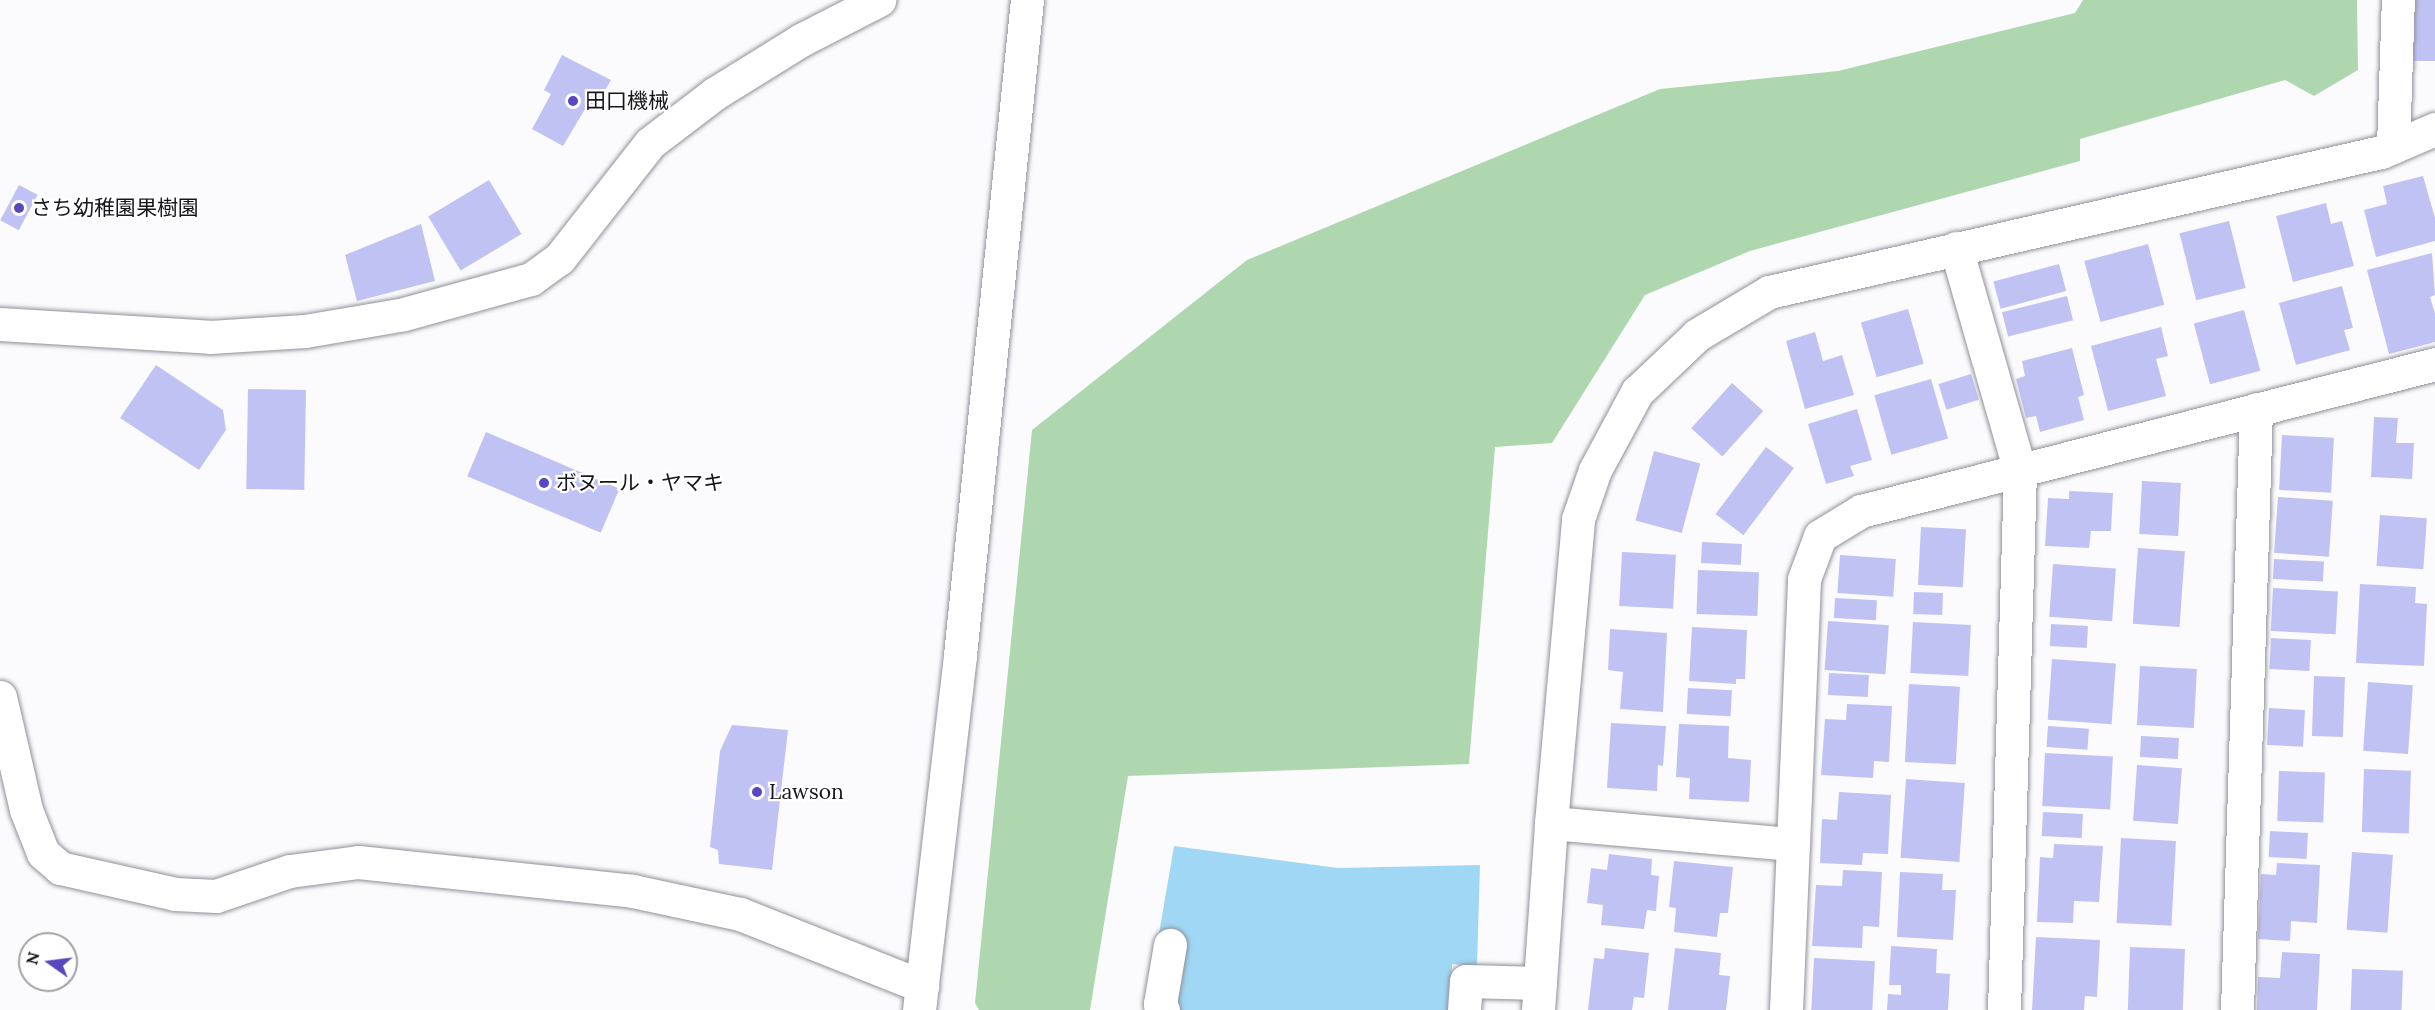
<!DOCTYPE html>
<meta charset="utf-8">
<style>
body{margin:0}
#map{position:relative;width:2435px;height:1010px;overflow:hidden;background:#fbfbfd;font-family:Lora,"Noto Sans JP",serif}
div>[style]{position:absolute}
[style*='--x']{left:calc(var(--x)*1px);top:calc(var(--y)*1px);width:calc(var(--w)*1px);rotate:calc(var(--a)*1deg)}
.green>*{inset:0;background:#aed7af}
.water>*{inset:0;background:#a0d7f4}
.building>*{inset:0;background:#c1c2f4;transform-origin:0 0}
.roads{filter:drop-shadow(0 0 2px #8f919a) drop-shadow(0 0 2px #8f919a)}
.minor>*{height:33px;margin:-16.5px;padding:0 16.5px;transform-origin:16.5px;border-radius:16.5px;background:#fff}
.dots>*{width:16px;height:16px;translate:-50% -50%;box-sizing:border-box;border:3px solid #fff;border-radius:50%}
span{translate:-50% -50%;white-space:nowrap;text-align:center;line-height:1.15;-webkit-text-stroke:4.5px #fff;paint-order:stroke}
.poi-label{font-size:21px;color:#16161a}
.left{translate:0 -50%;text-align:left}
.north{position:absolute;left:18px;top:932px;width:60px;height:60px;box-sizing:border-box;background:#fff;border:2px solid #a2a2a3;border-radius:50%;rotate:284deg;font-size:16px;font-weight:700;line-height:24px;text-align:center;color:#16161a}
.north::after{content:'';display:block;margin:auto;width:21px;height:27px;background:#5847bf;clip-path:polygon(50% 0,100% 100%,50% 72%,0 100%)}
</style>
<div id="map">
<div class="green">
<div style="clip-path:polygon(2083px 0,2357px 0,2358px 70px,2314px 96px,2285px 80px,2080px 139px,2080px 161px,1750px 251px,1645px 295px,1552px 443px,1495px 447px,1469px 764px,1128px 776px,1090px 1010px,979px 1010px,975px 1003px,1032px 430px,1247px 260px,1660px 89px,1838px 71px,2075px 13px)"></div>
</div>
<div class="water">
<div style="clip-path:polygon(1174px 846px,1338px 868px,1480px 865px,1477px 966px,1452px 964px,1451px 1010px,1146px 1010px)"></div>
</div>
<div class="building">
<div style="left:2408px;top:0;width:27px;height:61px"></div>
<div style="clip-path:polygon(562px 55px,611px 80px,593px 111px,585px 109px,563px 146px,532px 129px,551px 94px,544px 90px)"></div>
<div style="clip-path:polygon(2423px 176px,2435px 218px,2435px 241px,2376px 257px,2364px 210px,2387px 204px,2383px 186px)"></div>
<div style="left:489px;top:180px;width:63px;height:71px;rotate:59deg"></div>
<div style="left:19px;top:185px;width:21px;height:40px;rotate:28deg"></div>
<div style="clip-path:polygon(2326px 203px,2331px 224px,2342px 221px,2354px 266px,2293px 282px,2276px 216px)"></div>
<div style="left:2229px;top:221px;width:69px;height:51px;rotate:76deg"></div>
<div style="clip-path:polygon(421px 224px,435px 281px,357px 301px,345px 255px)"></div>
<div style="left:2148px;top:244px;width:63px;height:66px;rotate:75deg"></div>
<div style="clip-path:polygon(2432px 253px,2435px 295px,2430px 297px,2435px 314px,2435px 342px,2389px 354px,2367px 270px)"></div>
<div style="left:2059px;top:264px;width:28px;height:68px;rotate:75deg"></div>
<div style="clip-path:polygon(2342px 286px,2353px 328px,2344px 330px,2350px 350px,2296px 365px,2279px 303px)"></div>
<div style="left:2067px;top:296px;width:25px;height:67px;rotate:76deg"></div>
<div style="left:1908px;top:309px;width:57px;height:49px;rotate:74deg"></div>
<div style="left:2244px;top:310px;width:63px;height:52px;rotate:75deg"></div>
<div style="clip-path:polygon(2161px 327px,2168px 356px,2156px 359px,2166px 396px,2108px 411px,2091px 346px)"></div>
<div style="clip-path:polygon(1815px 332px,1823px 361px,1842px 355px,1854px 395px,1805px 409px,1786px 341px)"></div>
<div style="clip-path:polygon(2072px 348px,2084px 395px,2078px 397px,2084px 420px,2040px 432px,2036px 416px,2026px 418px,2016px 379px,2025px 376px,2022px 361px)"></div>
<div style="clip-path:polygon(156px 365px,223px 410px,226px 430px,199px 470px,120px 418px)"></div>
<div style="left:1971px;top:374px;width:27px;height:34px;rotate:73deg"></div>
<div style="left:1931px;top:379px;width:62px;height:59px;rotate:74deg"></div>
<div style="left:1732px;top:383px;width:42px;height:61px;rotate:42deg"></div>
<div style="left:306px;top:390px;width:100px;height:58px;rotate:91deg"></div>
<div style="clip-path:polygon(1857px 409px,1872px 460px,1850px 466px,1854px 476px,1826px 484px,1808px 424px)"></div>
<div style="clip-path:polygon(2374px 417px,2398px 418px,2396px 443px,2414px 443px,2412px 479px,2371px 477px)"></div>
<div style="left:486px;top:432px;width:145px;height:48px;rotate:23deg"></div>
<div style="left:2282px;top:435px;width:52px;height:55px;rotate:3deg"></div>
<div style="left:1766px;top:447px;width:35px;height:84px;rotate:37deg"></div>
<div style="left:1654px;top:451px;width:48px;height:72px;rotate:15deg"></div>
<div style="left:2142px;top:481px;width:39px;height:53px;rotate:3deg"></div>
<div style="clip-path:polygon(2069px 491px,2113px 493px,2111px 531px,2091px 531px,2089px 548px,2045px 546px,2048px 498px,2069px 499px)"></div>
<div style="left:2278px;top:497px;width:55px;height:56px;rotate:4deg"></div>
<div style="left:2380px;top:515px;width:47px;height:51px;rotate:4deg"></div>
<div style="left:1921px;top:527px;width:45px;height:58px;rotate:3deg"></div>
<div style="left:1702px;top:542px;width:40px;height:21px;rotate:3deg"></div>
<div style="left:2138px;top:548px;width:47px;height:76px;rotate:4deg"></div>
<div style="left:1622px;top:552px;width:54px;height:54px;rotate:3deg"></div>
<div style="left:1840px;top:555px;width:56px;height:38px;rotate:4deg"></div>
<div style="left:2274px;top:559px;width:50px;height:20px;rotate:3deg"></div>
<div style="left:2053px;top:564px;width:63px;height:53px;rotate:4deg"></div>
<div style="left:1698px;top:570px;width:61px;height:44px;rotate:2deg"></div>
<div style="clip-path:polygon(2360px 584px,2416px 587px,2415px 603px,2427px 604px,2424px 666px,2356px 663px)"></div>
<div style="left:2273px;top:588px;width:65px;height:43px;rotate:3deg"></div>
<div style="left:1914px;top:592px;width:29px;height:22px;rotate:2deg"></div>
<div style="left:1835px;top:598px;width:42px;height:20px;rotate:3deg"></div>
<div style="left:1828px;top:621px;width:61px;height:49px;rotate:4deg"></div>
<div style="left:1913px;top:622px;width:58px;height:51px;rotate:3deg"></div>
<div style="left:2051px;top:624px;width:37px;height:22px;rotate:3deg"></div>
<div style="clip-path:polygon(1692px 627px,1747px 630px,1745px 679px,1736px 679px,1736px 684px,1689px 681px)"></div>
<div style="clip-path:polygon(1610px 629px,1667px 633px,1663px 712px,1620px 709px,1623px 672px,1608px 670px)"></div>
<div style="left:2271px;top:638px;width:40px;height:31px;rotate:3deg"></div>
<div style="left:2052px;top:659px;width:64px;height:61px;rotate:4deg"></div>
<div style="left:2140px;top:666px;width:57px;height:59px;rotate:3deg"></div>
<div style="left:1829px;top:673px;width:40px;height:22px;rotate:3deg"></div>
<div style="left:2314px;top:676px;width:31px;height:60px;rotate:2deg"></div>
<div style="left:2368px;top:682px;width:45px;height:69px;rotate:4deg"></div>
<div style="left:1909px;top:684px;width:51px;height:78px;rotate:3deg"></div>
<div style="left:1688px;top:688px;width:44px;height:26px;rotate:3deg"></div>
<div style="clip-path:polygon(1847px 704px,1892px 706px,1889px 762px,1874px 761px,1873px 778px,1821px 775px,1825px 719px,1846px 720px)"></div>
<div style="left:2269px;top:708px;width:36px;height:37px;rotate:3deg"></div>
<div style="clip-path:polygon(1611px 723px,1666px 726px,1663px 766px,1658px 765px,1657px 791px,1607px 788px)"></div>
<div style="clip-path:polygon(1679px 724px,1729px 726px,1728px 758px,1751px 760px,1749px 802px,1689px 799px,1690px 778px,1676px 777px)"></div>
<div style="clip-path:polygon(732px 725px,788px 730px,772px 870px,719px 864px,718px 850px,710px 847px,720px 751px)"></div>
<div style="left:2048px;top:726px;width:41px;height:21px;rotate:4deg"></div>
<div style="left:2141px;top:736px;width:38px;height:21px;rotate:3deg"></div>
<div style="left:2045px;top:753px;width:68px;height:53px;rotate:3deg"></div>
<div style="left:2137px;top:765px;width:45px;height:56px;rotate:4deg"></div>
<div style="left:2364px;top:769px;width:47px;height:63px;rotate:2deg"></div>
<div style="left:2279px;top:771px;width:46px;height:50px;rotate:2deg"></div>
<div style="left:1906px;top:779px;width:59px;height:79px;rotate:4deg"></div>
<div style="clip-path:polygon(1839px 792px,1891px 795px,1888px 854px,1863px 853px,1862px 865px,1820px 863px,1822px 819px,1837px 820px)"></div>
<div style="left:2043px;top:812px;width:40px;height:24px;rotate:3deg"></div>
<div style="left:2270px;top:831px;width:38px;height:26px;rotate:3deg"></div>
<div style="left:2121px;top:838px;width:55px;height:85px;rotate:3deg"></div>
<div style="clip-path:polygon(2054px 844px,2103px 846px,2099px 902px,2074px 901px,2073px 923px,2037px 922px,2040px 857px,2053px 858px)"></div>
<div style="left:2352px;top:852px;width:41px;height:78px;rotate:4deg"></div>
<div style="clip-path:polygon(1609px 854px,1652px 859px,1651px 875px,1659px 876px,1656px 911px,1647px 910px,1644px 929px,1601px 925px,1603px 905px,1587px 903px,1591px 868px,1607px 870px)"></div>
<div style="clip-path:polygon(1674px 861px,1733px 867px,1728px 913px,1720px 913px,1717px 937px,1674px 932px,1676px 908px,1669px 907px)"></div>
<div style="clip-path:polygon(2277px 863px,2320px 865px,2317px 923px,2291px 921px,2290px 941px,2258px 939px,2261px 874px,2276px 875px)"></div>
<div style="clip-path:polygon(1843px 870px,1882px 872px,1879px 927px,1863px 926px,1862px 948px,1812px 946px,1816px 885px,1842px 886px)"></div>
<div style="clip-path:polygon(1900px 872px,1943px 874px,1942px 890px,1956px 890px,1953px 940px,1897px 937px)"></div>
<div style="clip-path:polygon(2036px 937px,2100px 940px,2097px 997px,2085px 996px,2084px 1010px,2032px 1010px)"></div>
<div style="clip-path:polygon(1891px 946px,1937px 949px,1936px 973px,1950px 974px,1948px 1010px,1887px 1010px,1888px 994px,1901px 995px,1901px 985px,1889px 985px)"></div>
<div style="left:2130px;top:947px;width:55px;height:63px;rotate:2deg"></div>
<div style="clip-path:polygon(1605px 948px,1649px 953px,1644px 998px,1634px 997px,1632px 1010px,1588px 1010px,1594px 958px,1604px 959px)"></div>
<div style="clip-path:polygon(1675px 948px,1721px 953px,1719px 975px,1730px 976px,1726px 1010px,1668px 1010px)"></div>
<div style="clip-path:polygon(2282px 952px,2320px 954px,2317px 1010px,2257px 1010px,2258px 977px,2280px 978px)"></div>
<div style="left:1814px;top:958px;width:61px;height:52px;rotate:3deg"></div>
<div style="left:2352px;top:969px;width:51px;height:41px;rotate:2deg"></div>
</div>
<div class="roads">
<div class="minor">
<div style="--x:2393;--y:147;--w:147;--a:-88.1"></div>
<div style="--x:1956;--y:248;--w:232;--a:74"></div>
<div style="--x:2020;--y:471;--w:539;--a:91.7"></div>
<div style="--x:0;--y:324;--w:210;--a:3.5"></div>
<div style="--x:210;--y:337;--w:95;--a:-3.6"></div>
<div style="--x:305;--y:331;--w:100;--a:-9.7"></div>
<div style="--x:404;--y:314;--w:132;--a:-15.4"></div>
<div style="--x:531;--y:279;--w:34;--a:-36"></div>
<div style="--x:559;--y:259;--w:147;--a:-51.9"></div>
<div style="--x:650;--y:143;--w:81;--a:-37.4"></div>
<div style="--x:714;--y:94;--w:102;--a:-31.8"></div>
<div style="--x:801;--y:40;--w:88;--a:-27.1"></div>
<div style="--x:0;--y:697;--w:116;--a:77"></div>
<div style="--x:26;--y:810;--w:46;--a:68.4"></div>
<div style="--x:43;--y:853;--w:23;--a:41"></div>
<div style="--x:60;--y:868;--w:118;--a:12.7"></div>
<div style="--x:175;--y:894;--w:41;--a:2.8"></div>
<div style="--x:216;--y:896;--w:78;--a:-18.7"></div>
<div style="--x:290;--y:871;--w:69;--a:-7.5"></div>
<div style="--x:358;--y:862;--w:277;--a:6"></div>
<div style="--x:633;--y:891;--w:109;--a:12.1"></div>
<div style="--x:740;--y:914;--w:196;--a:21.6"></div>
<div style="--x:1551;--y:823;--w:243;--a:5"></div>
<div style="--x:919;--y:1010;--w:357;--a:-83.4"></div>
<div style="--x:960;--y:655;--w:658;--a:-84.16"></div>
<div style="--x:1163;--y:1010;--w:7;--a:-117"></div>
<div style="--x:1160;--y:1004;--w:60;--a:-80.4"></div>
<div style="--x:1464;--y:1010;--w:29;--a:-86"></div>
<div style="--x:1466;--y:981;--w:74;--a:1.5"></div>
<div style="--x:1538;--y:1010;--w:187;--a:-86"></div>
<div style="--x:1551;--y:823;--w:305;--a:-84.9"></div>
<div style="--x:1578;--y:519;--w:52;--a:-70.9"></div>
<div style="--x:1595;--y:470;--w:89;--a:-61.7"></div>
<div style="--x:1637;--y:392;--w:83;--a:-43.5"></div>
<div style="--x:1697;--y:335;--w:84;--a:-30.8"></div>
<div style="--x:1769;--y:292;--w:628;--a:-12.89"></div>
<div style="--x:2381;--y:152;--w:59;--a:-23.1"></div>
<div style="--x:1786;--y:1010;--w:431;--a:-87.6"></div>
<div style="--x:1804;--y:579;--w:46;--a:-69.6"></div>
<div style="--x:1820;--y:536;--w:48;--a:-31.4"></div>
<div style="--x:1861;--y:511;--w:593;--a:-14.36"></div>
<div style="--x:2237;--y:1010;--w:601;--a:-88.19"></div>
</div>
</div>
<div class="dots">
<div style="left:573px;top:101px;background:#5847bf"></div>
<div style="left:19px;top:208px;background:#5847bf"></div>
<div style="left:544px;top:483px;background:#5847bf"></div>
<div style="left:757px;top:792px;background:#5847bf"></div>
</div>
<div class="poi-label">
<span class="left" style="left:585px;top:101px">田口機械</span>
<span class="left" style="left:31px;top:208px">さち幼稚園果樹園</span>
<span class="left" style="left:556px;top:483px">ボヌール・ヤマキ</span>
<span class="left" style="left:769px;top:792px">Lawson</span>
</div>
<div class="north">N</div>
</div>
